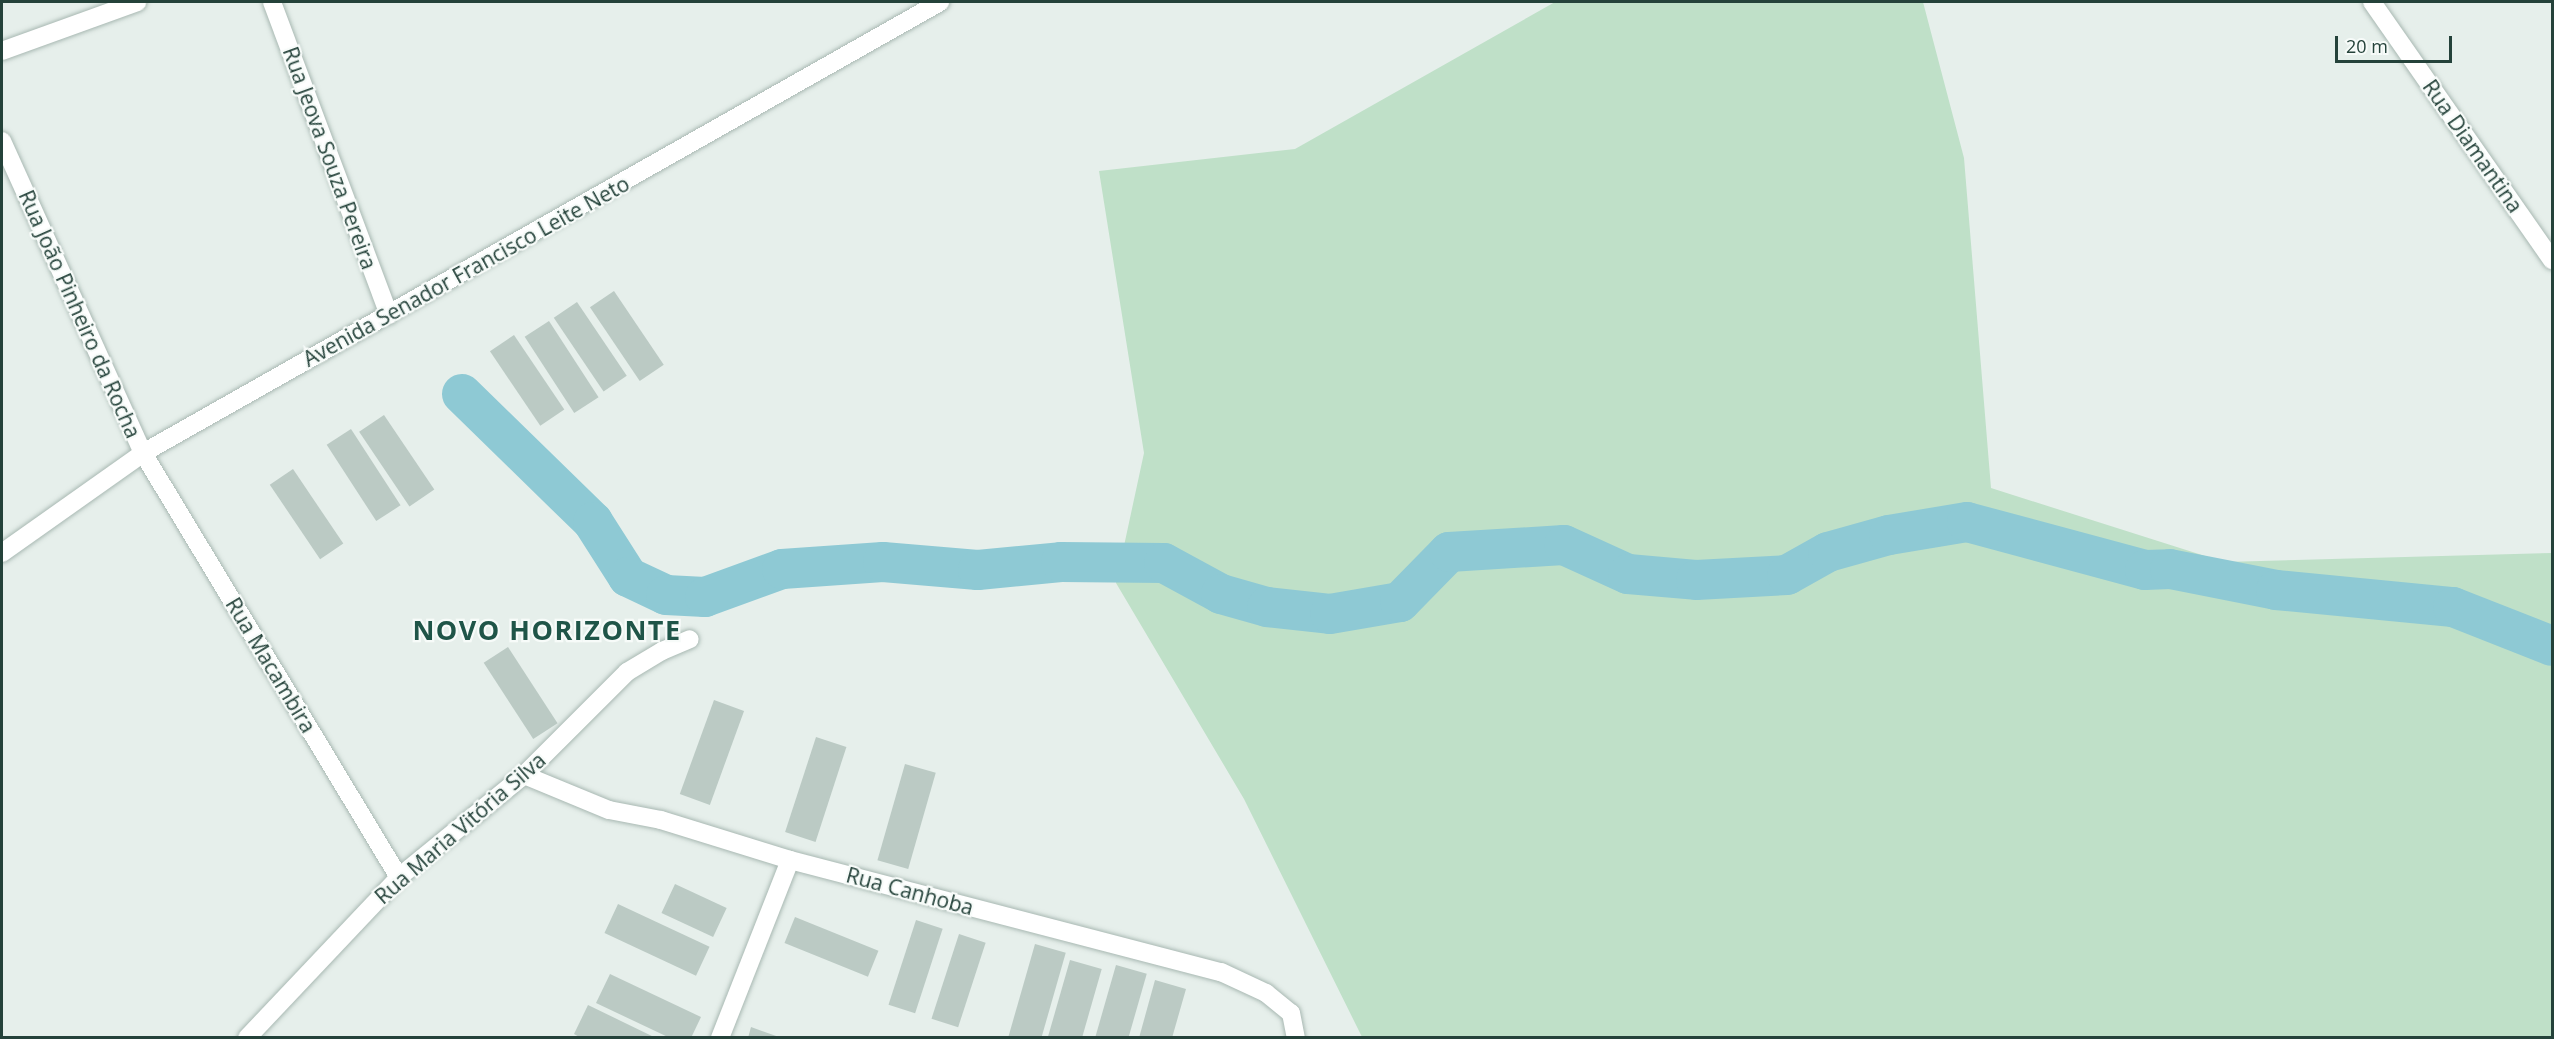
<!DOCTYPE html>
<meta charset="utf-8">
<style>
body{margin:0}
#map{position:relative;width:2554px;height:1039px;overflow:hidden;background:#e6efeb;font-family:"Open Sans",sans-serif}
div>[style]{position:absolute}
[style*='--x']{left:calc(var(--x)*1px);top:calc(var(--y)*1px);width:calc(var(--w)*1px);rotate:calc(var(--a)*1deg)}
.green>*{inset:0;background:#bfe0c8}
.canal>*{height:40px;margin:-20px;padding:0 20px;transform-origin:20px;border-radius:20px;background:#8ec9d4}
.building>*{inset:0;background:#bbcac4;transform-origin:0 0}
.roads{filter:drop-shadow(0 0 2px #a8b8b2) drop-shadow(0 0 2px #a8b8b2)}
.minor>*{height:18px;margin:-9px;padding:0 9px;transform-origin:9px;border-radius:9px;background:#fff}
span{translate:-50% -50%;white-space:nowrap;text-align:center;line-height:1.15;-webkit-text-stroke:4.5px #f7fbf9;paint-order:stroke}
.street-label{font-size:21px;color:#24423a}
.district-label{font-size:27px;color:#1f5548;font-weight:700;letter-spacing:1.5px}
.frame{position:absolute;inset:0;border:3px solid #24423a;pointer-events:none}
.scale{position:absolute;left:2335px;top:36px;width:117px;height:27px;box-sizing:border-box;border:3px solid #24423a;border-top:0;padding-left:8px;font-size:18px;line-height:21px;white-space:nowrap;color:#24423a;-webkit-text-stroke:4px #f7fbf9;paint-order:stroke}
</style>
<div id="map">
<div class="green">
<div style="clip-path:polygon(1555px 2px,1923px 2px,1964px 158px,1991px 488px,2224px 562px,2552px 553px,2552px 1037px,1362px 1037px,1244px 799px,1116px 583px,1144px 453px,1099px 171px,1295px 149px)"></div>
</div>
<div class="canal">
<div style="--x:462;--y:394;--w:183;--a:44.3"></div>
<div style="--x:593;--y:522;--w:65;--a:57.5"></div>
<div style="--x:628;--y:577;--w:42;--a:25.3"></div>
<div style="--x:666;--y:595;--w:39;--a:3"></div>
<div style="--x:705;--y:597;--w:82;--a:-20"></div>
<div style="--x:782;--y:569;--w:101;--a:-4"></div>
<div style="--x:883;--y:562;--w:95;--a:4.8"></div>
<div style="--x:978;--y:570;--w:83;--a:-5.5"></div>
<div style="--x:1061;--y:562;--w:103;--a:0.6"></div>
<div style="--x:1164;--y:563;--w:65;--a:28.5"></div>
<div style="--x:1221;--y:594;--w:48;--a:15.8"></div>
<div style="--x:1267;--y:607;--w:63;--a:6.3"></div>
<div style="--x:1330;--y:614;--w:71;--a:-9.7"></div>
<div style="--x:1400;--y:602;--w:70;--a:-45.6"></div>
<div style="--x:1449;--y:552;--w:115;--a:-3.5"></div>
<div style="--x:1564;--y:545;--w:70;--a:24.4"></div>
<div style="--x:1628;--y:574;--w:68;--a:5"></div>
<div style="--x:1696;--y:580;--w:91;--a:-3.1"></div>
<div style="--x:1787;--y:575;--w:47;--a:-29.3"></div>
<div style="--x:1828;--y:552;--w:63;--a:-15.6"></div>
<div style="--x:1889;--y:535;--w:79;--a:-9.5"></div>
<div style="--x:1967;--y:522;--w:184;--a:15.1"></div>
<div style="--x:2145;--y:570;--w:25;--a:-2"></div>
<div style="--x:2170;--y:569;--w:108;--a:11.2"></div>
<div style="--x:2276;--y:590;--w:178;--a:5.5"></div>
<div style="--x:2453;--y:607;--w:106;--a:21.5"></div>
</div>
<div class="building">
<div style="left:614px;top:291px;width:89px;height:29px;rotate:56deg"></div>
<div style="left:577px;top:302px;width:89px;height:28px;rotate:56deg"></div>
<div style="left:549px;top:321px;width:91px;height:29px;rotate:57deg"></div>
<div style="left:514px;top:335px;width:90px;height:29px;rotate:56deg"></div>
<div style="left:384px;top:415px;width:90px;height:30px;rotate:56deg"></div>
<div style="left:351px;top:429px;width:91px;height:29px;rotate:57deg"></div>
<div style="left:293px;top:469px;width:90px;height:28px;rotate:56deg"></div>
<div style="left:508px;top:647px;width:91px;height:29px;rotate:57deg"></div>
<div style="left:714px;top:700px;width:32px;height:100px;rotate:20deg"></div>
<div style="left:816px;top:737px;width:32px;height:100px;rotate:18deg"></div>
<div style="left:905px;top:764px;width:32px;height:100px;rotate:16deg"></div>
<div style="left:675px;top:884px;width:57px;height:32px;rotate:25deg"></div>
<div style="left:618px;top:904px;width:101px;height:32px;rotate:25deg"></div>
<div style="left:795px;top:917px;width:90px;height:28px;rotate:22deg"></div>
<div style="left:916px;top:920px;width:28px;height:89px;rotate:18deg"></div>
<div style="left:959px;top:934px;width:28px;height:89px;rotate:18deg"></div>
<div style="left:1035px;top:944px;width:32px;height:98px;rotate:16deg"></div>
<div style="left:1070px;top:960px;width:33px;height:81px;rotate:16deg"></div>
<div style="left:1116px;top:965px;width:32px;height:76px;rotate:16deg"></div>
<div style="clip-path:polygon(610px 974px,701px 1017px,691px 1038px,670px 1038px,596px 1003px)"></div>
<div style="clip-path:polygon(1155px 980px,1186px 989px,1172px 1038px,1139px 1038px)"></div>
<div style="clip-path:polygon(588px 1005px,656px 1038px,581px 1038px,574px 1034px)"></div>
<div style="clip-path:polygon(751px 1027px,779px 1037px,779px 1038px,748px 1038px)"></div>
</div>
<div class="roads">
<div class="minor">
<div style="--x:272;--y:2;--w:334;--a:69.5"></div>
<div style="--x:2372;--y:2;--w:315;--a:55.1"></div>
<div style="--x:2;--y:51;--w:144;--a:-19.9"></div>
<div style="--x:2;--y:141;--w:342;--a:65.7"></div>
<div style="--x:143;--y:453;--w:495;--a:58.9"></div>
<div style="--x:2;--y:553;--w:173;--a:-35.3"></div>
<div style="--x:143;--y:453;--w:916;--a:-29.5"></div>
<div style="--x:524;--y:775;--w:92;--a:22.4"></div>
<div style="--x:609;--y:810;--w:53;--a:10.9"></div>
<div style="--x:661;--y:820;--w:135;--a:17.2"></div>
<div style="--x:790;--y:860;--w:445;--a:14.6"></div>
<div style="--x:1221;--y:972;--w:50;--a:25"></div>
<div style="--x:1266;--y:993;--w:32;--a:39"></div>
<div style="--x:1291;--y:1013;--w:25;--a:79"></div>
<div style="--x:247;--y:1038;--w:221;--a:-46.6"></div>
<div style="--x:399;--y:877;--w:161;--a:-39.2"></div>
<div style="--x:524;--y:775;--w:146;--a:-45"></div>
<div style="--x:627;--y:672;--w:41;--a:-31"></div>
<div style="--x:662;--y:651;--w:30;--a:-23"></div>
<div style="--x:720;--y:1038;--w:191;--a:-68.5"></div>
</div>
</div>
<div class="street-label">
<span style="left:2473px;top:146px;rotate:55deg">Rua Diamantina</span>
<span style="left:330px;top:158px;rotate:70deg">Rua Jeova Souza Pereira</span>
<span style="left:466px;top:271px;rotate:-29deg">Avenida Senador Francisco Leite Neto</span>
<span style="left:80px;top:314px;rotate:66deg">Rua João Pinheiro da Rocha</span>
<span style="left:271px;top:665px;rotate:59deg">Rua Macambira</span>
<span style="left:460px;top:828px;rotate:-41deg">Rua Maria Vitória Silva</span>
<span style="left:910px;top:891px;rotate:15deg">Rua Canhoba</span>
</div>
<div class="district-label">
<span style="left:547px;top:630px">NOVO HORIZONTE</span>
</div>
<div class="frame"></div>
<div class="scale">20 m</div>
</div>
